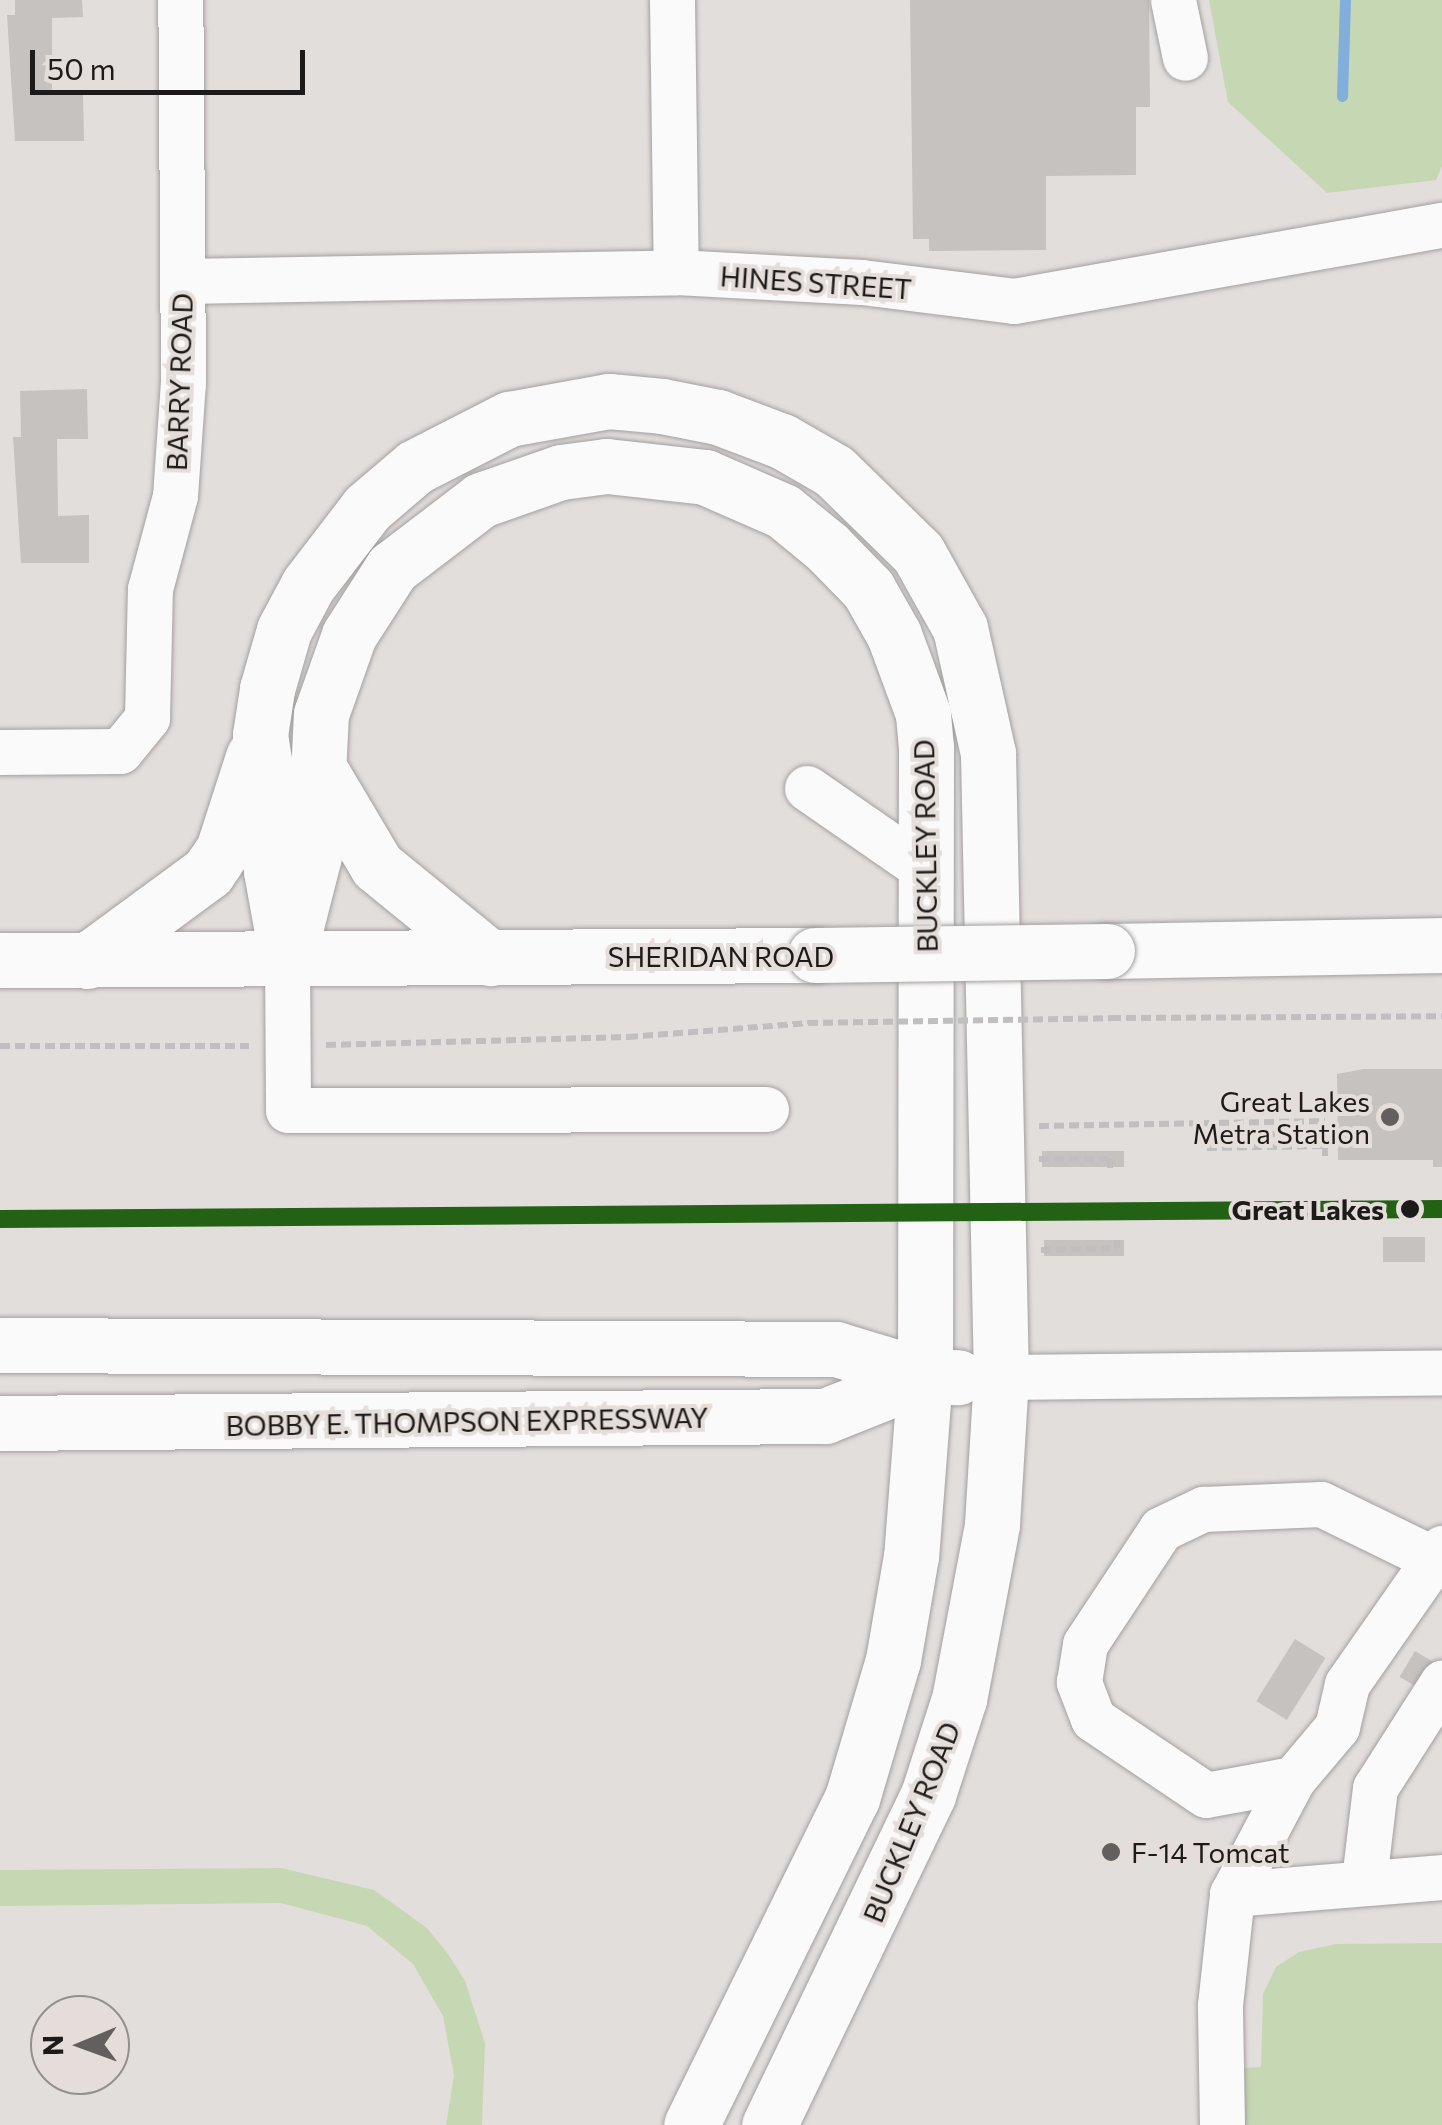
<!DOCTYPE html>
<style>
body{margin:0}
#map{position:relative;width:1442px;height:2125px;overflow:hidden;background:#e2dedc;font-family:Commissioner,sans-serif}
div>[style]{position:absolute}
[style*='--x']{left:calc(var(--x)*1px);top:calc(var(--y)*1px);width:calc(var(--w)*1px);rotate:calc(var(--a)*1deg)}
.green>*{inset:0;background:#c6d7b4}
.stream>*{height:11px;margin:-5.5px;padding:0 5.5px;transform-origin:5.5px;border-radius:5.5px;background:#81aedb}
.building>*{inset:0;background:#c5c2c0;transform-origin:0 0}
.path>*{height:6px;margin-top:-3px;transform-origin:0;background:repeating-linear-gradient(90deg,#c0bebe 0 10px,transparent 0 15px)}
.roads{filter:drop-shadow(0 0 2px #a3a09f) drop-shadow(0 0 2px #a3a09f)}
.minor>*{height:45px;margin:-22.5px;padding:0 22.5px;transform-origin:22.5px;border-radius:22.5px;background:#fbfafa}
.major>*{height:55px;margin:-27.5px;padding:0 27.5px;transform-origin:27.5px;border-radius:27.5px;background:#fbfafa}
.highway>*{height:55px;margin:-27.5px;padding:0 27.5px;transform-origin:27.5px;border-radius:27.5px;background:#fbfafa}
.path-bridge>*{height:6px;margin-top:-3px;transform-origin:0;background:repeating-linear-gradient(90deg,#c0bebe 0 10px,transparent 0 15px)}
.bridges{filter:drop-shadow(0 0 2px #a3a09f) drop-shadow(0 0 2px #a3a09f)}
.major-bridge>*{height:55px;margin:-27.5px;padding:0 27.5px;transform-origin:27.5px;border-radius:27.5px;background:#fbfafa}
.rail-1>*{height:18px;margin:-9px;padding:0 9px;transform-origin:9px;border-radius:9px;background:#236214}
.dots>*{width:28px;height:28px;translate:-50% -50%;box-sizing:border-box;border:5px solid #e4ddda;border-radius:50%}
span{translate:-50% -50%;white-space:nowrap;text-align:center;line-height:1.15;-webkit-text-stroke:8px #e4ddda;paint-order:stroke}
.street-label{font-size:28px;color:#1d1b1a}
.poi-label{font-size:28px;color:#1d1b1a}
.right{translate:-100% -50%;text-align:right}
.left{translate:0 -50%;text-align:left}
.stop-label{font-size:28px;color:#1d1b1a;font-weight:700}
.north{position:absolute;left:30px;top:1995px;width:100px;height:100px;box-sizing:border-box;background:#e4ddda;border:2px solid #948f8d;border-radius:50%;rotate:269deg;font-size:28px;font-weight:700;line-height:40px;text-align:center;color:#1d1b1a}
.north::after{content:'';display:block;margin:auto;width:35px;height:45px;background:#625f5e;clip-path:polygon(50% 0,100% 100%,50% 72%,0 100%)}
.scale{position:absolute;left:30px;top:50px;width:275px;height:45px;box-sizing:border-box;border:5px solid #1d1b1a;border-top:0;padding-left:12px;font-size:30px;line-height:35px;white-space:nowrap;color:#1d1b1a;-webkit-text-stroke:8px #e4ddda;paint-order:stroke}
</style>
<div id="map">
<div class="green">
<div style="clip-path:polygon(1209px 0,1442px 0,1442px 166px,1436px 180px,1327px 193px,1228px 102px)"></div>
<div style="clip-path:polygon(281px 1868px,374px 1890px,427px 1928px,448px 1954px,465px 1981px,485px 2043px,482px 2125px,446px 2125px,454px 2075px,443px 2016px,413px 1964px,367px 1926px,281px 1903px,0 1906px,0 1870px)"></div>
<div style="clip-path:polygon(1442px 1943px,1442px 2125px,1243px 2125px,1243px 2068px,1261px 2067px,1263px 1994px,1276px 1967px,1299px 1952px,1336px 1944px)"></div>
</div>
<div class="stream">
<div style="--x:1342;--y:96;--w:96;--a:-88.2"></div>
</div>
<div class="building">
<div style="clip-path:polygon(15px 0,82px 0,83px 17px,52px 18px,52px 94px,83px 94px,84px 141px,15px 141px,7px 15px,15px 15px)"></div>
<div style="clip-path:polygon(910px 0,1149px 0,1150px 107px,1136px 107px,1136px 175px,1046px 176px,1046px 250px,929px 251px,929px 239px,913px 239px)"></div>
<div style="clip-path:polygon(87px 389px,88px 439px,57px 439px,58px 516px,89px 515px,89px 563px,21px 563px,13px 437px,21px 437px,20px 391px)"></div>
<div style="clip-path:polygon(1364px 1069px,1442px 1069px,1442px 1167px,1433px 1167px,1433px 1160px,1338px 1160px,1337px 1074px)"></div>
<div style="left:1124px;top:1151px;width:16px;height:82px;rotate:90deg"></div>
<div style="left:1425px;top:1237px;width:25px;height:42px;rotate:90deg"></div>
<div style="left:1124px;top:1240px;width:16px;height:80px;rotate:90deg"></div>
<div style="left:1295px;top:1639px;width:36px;height:73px;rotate:32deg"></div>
<div style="left:1415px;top:1651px;width:23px;height:30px;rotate:31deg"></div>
</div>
<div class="path">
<div style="--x:1111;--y:1018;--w:331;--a:-0.3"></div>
<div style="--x:326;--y:1045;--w:302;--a:-1.5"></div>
<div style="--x:628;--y:1037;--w:181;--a:-4.4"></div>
<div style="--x:0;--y:1046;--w:249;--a:0"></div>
<div style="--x:1039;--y:1126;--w:286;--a:-1"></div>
<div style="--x:1325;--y:1121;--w:12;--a:85"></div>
<div style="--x:1326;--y:1133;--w:119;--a:178.6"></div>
<div style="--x:1207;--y:1136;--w:12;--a:90"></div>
<div style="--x:1207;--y:1148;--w:118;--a:-1"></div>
<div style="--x:1325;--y:1146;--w:15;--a:90"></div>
<div style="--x:1039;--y:1159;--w:71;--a:0"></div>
<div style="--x:1110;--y:1159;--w:9;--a:90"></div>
<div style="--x:1041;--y:1250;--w:76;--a:-1.5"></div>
<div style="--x:1117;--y:1248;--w:8;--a:-90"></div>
</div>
<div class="roads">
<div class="minor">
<div style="--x:672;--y:0;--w:272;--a:89.2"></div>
<div style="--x:1173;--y:0;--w:59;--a:78.3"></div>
<div style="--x:183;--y:281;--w:493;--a:-1"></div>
<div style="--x:676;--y:272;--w:186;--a:3.1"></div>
<div style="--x:862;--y:282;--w:153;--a:7.1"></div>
<div style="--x:1014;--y:301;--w:435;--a:-10.1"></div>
<div style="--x:0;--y:752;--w:120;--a:-0.5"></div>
<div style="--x:120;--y:751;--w:43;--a:-50.7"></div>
<div style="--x:147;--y:718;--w:129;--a:-88.7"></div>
<div style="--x:150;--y:589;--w:96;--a:-75"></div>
<div style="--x:175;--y:496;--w:113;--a:-86"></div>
<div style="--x:183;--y:383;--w:383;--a:-90.4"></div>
<div style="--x:807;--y:788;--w:146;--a:34.7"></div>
<div style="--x:287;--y:959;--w:151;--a:89.6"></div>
<div style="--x:288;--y:1110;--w:478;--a:-0.1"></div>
<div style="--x:1001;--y:1377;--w:441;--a:-0.6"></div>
<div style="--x:1293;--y:1779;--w:88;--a:169.6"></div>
<div style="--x:1206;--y:1795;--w:136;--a:-146.1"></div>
<div style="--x:1093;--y:1719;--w:40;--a:-111"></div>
<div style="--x:1079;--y:1682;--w:38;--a:-81"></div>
<div style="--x:1085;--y:1644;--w:138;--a:-56.5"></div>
<div style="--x:1161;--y:1529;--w:47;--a:-25.5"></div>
<div style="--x:1203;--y:1509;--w:118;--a:-2.4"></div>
<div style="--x:1321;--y:1504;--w:135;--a:26"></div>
<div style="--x:1364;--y:1880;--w:93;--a:-83.2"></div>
<div style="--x:1375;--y:1788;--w:125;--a:-57.5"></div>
<div style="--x:1232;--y:1894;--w:211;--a:-4.6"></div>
<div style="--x:1222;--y:2125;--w:120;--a:-91"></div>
<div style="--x:1220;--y:2005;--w:112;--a:-83.8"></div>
<div style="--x:1232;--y:1894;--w:130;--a:-62.1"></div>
<div style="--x:1293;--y:1779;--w:68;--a:-49.8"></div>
<div style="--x:1337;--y:1727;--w:44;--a:-76.9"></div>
<div style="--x:1347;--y:1684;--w:166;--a:-55.1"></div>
</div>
<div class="major">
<div style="--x:1107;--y:951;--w:335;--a:-1"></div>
<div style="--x:0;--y:960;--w:815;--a:-0.35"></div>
</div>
<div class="highway">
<div style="--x:317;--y:765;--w:117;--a:59.3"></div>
<div style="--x:377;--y:866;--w:146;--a:39.2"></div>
<div style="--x:292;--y:942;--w:89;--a:-75.7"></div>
<div style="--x:314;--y:856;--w:142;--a:-87.2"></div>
<div style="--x:321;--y:714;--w:84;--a:-70.5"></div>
<div style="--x:349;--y:635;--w:80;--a:-57.3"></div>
<div style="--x:392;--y:568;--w:112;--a:-37.4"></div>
<div style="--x:481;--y:500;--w:85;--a:-19.3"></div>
<div style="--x:561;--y:472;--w:46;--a:-7.4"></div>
<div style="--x:607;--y:466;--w:99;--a:6.4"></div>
<div style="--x:705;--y:477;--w:85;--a:23.6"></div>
<div style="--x:783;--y:511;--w:57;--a:39.3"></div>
<div style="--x:827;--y:547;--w:59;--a:45.7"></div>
<div style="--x:868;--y:589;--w:53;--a:60.5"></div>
<div style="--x:894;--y:635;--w:84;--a:69.8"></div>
<div style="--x:923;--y:714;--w:33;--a:85"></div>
<div style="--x:926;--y:747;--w:629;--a:90.09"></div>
<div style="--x:925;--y:1376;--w:181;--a:94.4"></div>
<div style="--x:911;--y:1556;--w:106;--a:99.8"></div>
<div style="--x:893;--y:1660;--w:144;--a:106.5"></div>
<div style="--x:852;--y:1798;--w:364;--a:116.2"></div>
<div style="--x:287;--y:959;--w:89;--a:-100.3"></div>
<div style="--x:271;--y:871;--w:66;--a:-90"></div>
<div style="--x:271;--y:805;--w:71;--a:-98.9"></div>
<div style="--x:260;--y:735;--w:47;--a:-81.3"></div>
<div style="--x:267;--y:689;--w:61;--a:-73.9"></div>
<div style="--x:284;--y:630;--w:51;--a:-61.9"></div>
<div style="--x:308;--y:585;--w:97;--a:-52.5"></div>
<div style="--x:367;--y:508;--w:63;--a:-40.5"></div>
<div style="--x:415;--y:467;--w:106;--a:-27.1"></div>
<div style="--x:509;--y:419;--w:102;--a:-10.2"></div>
<div style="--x:609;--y:401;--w:53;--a:5.4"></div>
<div style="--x:662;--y:406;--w:57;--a:11.1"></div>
<div style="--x:718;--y:417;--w:68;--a:20.6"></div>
<div style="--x:782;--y:441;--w:60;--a:30"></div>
<div style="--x:834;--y:471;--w:117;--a:44.3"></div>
<div style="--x:918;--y:553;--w:86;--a:60.8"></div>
<div style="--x:960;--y:628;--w:128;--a:77.4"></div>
<div style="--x:988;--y:753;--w:624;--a:88.81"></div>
<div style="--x:1001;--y:1377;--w:148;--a:93.5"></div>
<div style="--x:992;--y:1525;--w:177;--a:100.7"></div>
<div style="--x:959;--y:1699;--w:101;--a:107.9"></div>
<div style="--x:928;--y:1795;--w:366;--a:115.7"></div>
<div style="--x:87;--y:961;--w:150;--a:-36.3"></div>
<div style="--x:208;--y:872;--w:27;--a:-56"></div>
<div style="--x:223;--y:850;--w:98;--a:-72.1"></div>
<div style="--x:0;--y:1345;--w:836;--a:0.27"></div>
<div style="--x:836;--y:1349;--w:93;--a:16.9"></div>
<div style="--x:925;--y:1376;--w:33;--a:2"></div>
<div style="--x:0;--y:1423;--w:825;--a:-0.49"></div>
<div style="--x:825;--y:1416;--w:108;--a:-21.8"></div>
</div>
</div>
<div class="path-bridge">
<div style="--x:808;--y:1023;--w:303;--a:-0.9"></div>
</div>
<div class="bridges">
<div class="major-bridge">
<div style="--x:815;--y:955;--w:292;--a:-0.8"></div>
</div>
</div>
<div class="rail-1">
<div style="--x:0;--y:1219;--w:1442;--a:-0.4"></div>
</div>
<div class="dots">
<div style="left:1390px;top:1117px;background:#625f5e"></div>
<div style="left:1410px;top:1209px;background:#1d1b1a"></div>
<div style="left:1111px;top:1852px;background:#625f5e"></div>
</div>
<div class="street-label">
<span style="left:816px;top:282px;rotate:4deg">HINES STREET</span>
<span style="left:179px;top:382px;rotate:-88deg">BARRY ROAD</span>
<span style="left:925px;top:846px;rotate:-91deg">BUCKLEY ROAD</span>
<span style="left:721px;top:956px">SHERIDAN ROAD</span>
<span style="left:467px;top:1421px;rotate:-1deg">BOBBY E. THOMPSON EXPRESSWAY</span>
<span style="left:911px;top:1822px;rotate:-68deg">BUCKLEY ROAD</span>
</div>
<div class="poi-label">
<span class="right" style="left:1370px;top:1117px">Great Lakes<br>Metra Station</span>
<span class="left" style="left:1131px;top:1852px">F-14 Tomcat</span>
</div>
<div class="stop-label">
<span class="right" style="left:1384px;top:1209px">Great Lakes</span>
</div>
<div class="north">N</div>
<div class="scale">50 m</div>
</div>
